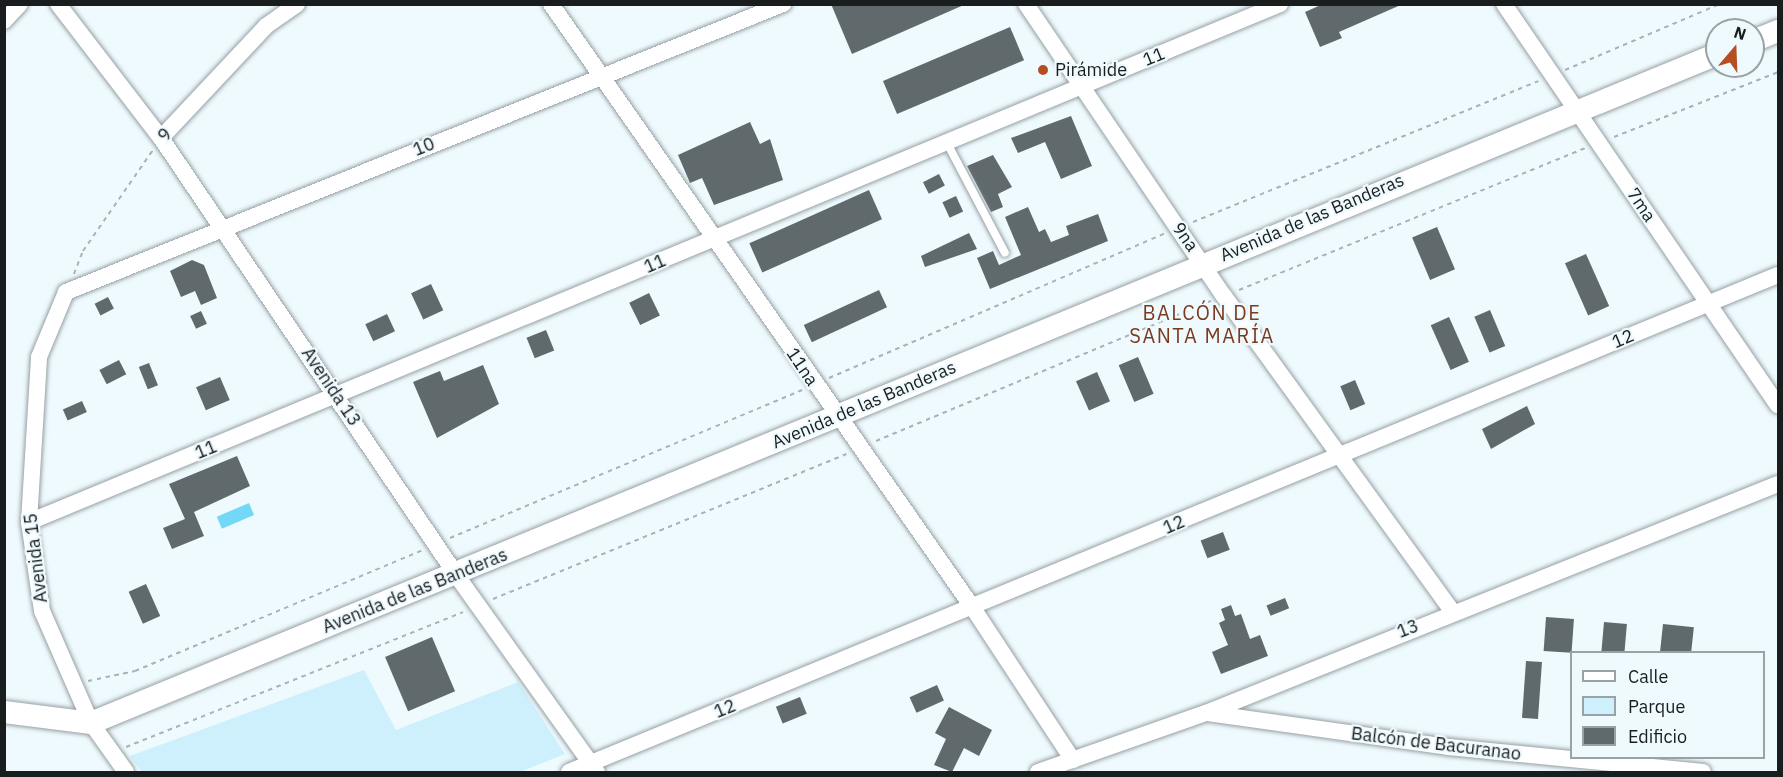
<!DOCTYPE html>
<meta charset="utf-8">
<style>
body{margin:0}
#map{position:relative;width:1783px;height:777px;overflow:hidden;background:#effafe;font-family:"IBM Plex Sans",sans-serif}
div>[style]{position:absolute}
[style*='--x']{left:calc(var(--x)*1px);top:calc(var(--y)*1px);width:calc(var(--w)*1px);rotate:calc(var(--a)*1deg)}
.green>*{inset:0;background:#cdf0fc}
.water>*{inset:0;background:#73d7f8;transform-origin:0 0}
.building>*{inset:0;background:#606a6d;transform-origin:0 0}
.path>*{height:2px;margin-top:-1px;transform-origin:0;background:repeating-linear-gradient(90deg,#aab2b5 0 4.5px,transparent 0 9px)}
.roads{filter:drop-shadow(0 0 2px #96a0a4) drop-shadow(0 0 2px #96a0a4)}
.lane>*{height:8px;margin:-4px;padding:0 4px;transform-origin:4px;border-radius:4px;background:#fff}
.street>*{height:16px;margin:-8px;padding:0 8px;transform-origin:8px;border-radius:8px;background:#fff}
.secondary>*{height:22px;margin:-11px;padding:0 11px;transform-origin:11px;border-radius:11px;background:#fff}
.dots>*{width:16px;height:16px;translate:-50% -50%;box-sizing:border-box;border:3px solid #effafe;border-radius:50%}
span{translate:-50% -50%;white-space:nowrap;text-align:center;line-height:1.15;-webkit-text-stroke:4.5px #effafe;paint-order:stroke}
.street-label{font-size:18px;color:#191d1e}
.poi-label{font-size:18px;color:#191d1e}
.left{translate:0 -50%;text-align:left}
.neighbourhood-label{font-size:20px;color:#7b391e;letter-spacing:1.5px}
.frame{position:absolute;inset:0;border:6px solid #191d1e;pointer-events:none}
.legend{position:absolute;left:1570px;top:651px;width:195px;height:108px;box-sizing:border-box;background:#effafe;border:2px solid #99a2a4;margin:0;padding:8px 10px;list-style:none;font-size:18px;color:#191d1e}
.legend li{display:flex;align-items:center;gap:12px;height:30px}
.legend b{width:30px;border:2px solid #99a2a4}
.north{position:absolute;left:1705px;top:18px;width:60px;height:60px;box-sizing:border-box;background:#effafe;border:2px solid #99a2a4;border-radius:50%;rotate:19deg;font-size:16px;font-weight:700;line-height:24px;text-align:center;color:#191d1e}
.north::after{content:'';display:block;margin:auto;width:21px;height:27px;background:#b54f23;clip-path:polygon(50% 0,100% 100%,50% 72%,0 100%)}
</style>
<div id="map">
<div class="green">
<div style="clip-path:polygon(364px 670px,396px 730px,518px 682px,565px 754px,520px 772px,142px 772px,130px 756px)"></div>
</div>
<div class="water">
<div style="left:249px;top:503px;width:13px;height:35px;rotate:67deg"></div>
</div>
<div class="building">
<div style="clip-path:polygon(831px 4px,966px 4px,852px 54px)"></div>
<div style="clip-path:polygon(1323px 4px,1403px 4px,1339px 32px,1342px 38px,1320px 47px,1305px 12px)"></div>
<div style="left:1010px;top:27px;width:36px;height:138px;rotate:67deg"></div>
<div style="clip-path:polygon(1071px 116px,1092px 166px,1061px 179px,1045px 142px,1018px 153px,1011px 138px)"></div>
<div style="clip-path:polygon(750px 122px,760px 144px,770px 139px,783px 180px,714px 205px,702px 178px,690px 183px,678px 155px)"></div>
<div style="clip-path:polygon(993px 155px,1012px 187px,998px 194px,1003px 207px,991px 212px,967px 166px)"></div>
<div style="left:939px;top:174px;width:13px;height:18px;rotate:63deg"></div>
<div style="left:869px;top:190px;width:32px;height:131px;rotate:66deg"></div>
<div style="left:956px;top:196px;width:17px;height:15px;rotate:65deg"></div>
<div style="clip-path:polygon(1028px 207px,1039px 232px,1045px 229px,1051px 242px,1069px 235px,1066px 226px,1098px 214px,1108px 241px,990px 289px,977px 258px,993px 251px,999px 265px,1021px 255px,1005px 217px)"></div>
<div style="left:1437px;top:227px;width:46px;height:27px;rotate:67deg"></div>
<div style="clip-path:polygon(969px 233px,977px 249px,925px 267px,921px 256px)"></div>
<div style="left:1586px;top:254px;width:57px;height:23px;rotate:66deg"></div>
<div style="clip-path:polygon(192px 260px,204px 265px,217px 298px,201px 305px,195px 291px,181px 297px,170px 271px)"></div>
<div style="left:431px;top:284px;width:29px;height:22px;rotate:65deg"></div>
<div style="left:879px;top:290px;width:19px;height:83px;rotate:65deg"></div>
<div style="left:649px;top:293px;width:25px;height:22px;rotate:64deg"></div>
<div style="left:108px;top:297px;width:13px;height:15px;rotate:63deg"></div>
<div style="left:1490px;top:310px;width:39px;height:17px;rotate:67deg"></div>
<div style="left:201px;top:311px;width:14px;height:12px;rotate:65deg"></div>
<div style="left:387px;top:314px;width:19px;height:24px;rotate:65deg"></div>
<div style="left:1449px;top:317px;width:49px;height:20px;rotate:66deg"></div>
<div style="left:546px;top:330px;width:22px;height:21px;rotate:68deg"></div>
<div style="left:1138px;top:357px;width:40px;height:21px;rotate:67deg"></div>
<div style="left:119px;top:360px;width:16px;height:22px;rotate:63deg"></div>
<div style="left:149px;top:363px;width:24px;height:11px;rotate:68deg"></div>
<div style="clip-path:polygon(483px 365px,499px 404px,437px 438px,413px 382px,440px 371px,444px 381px)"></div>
<div style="left:1097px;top:372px;width:32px;height:23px;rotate:66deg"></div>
<div style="left:220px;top:377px;width:25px;height:26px;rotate:67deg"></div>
<div style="left:1355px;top:380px;width:26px;height:16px;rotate:67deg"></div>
<div style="left:82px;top:401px;width:12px;height:21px;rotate:66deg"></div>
<div style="clip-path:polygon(1527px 406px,1535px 424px,1491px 449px,1482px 429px)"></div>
<div style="clip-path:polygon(237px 456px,250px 486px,194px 512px,204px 536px,172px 549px,163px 528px,185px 519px,169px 484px)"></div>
<div style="left:1223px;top:532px;width:19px;height:24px;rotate:69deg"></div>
<div style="left:146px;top:584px;width:35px;height:19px;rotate:66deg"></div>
<div style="left:1285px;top:598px;width:11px;height:20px;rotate:68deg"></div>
<div style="clip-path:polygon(1231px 605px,1235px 616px,1241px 614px,1250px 639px,1260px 635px,1268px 656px,1221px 674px,1212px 652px,1228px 645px,1219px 623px,1225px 620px,1221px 609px)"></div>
<div style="left:1546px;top:617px;width:28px;height:34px;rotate:4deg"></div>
<div style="left:1604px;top:622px;width:23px;height:30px;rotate:5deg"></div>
<div style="left:1663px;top:624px;width:31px;height:28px;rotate:6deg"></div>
<div style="left:432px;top:637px;width:59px;height:51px;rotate:67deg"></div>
<div style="left:1526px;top:661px;width:16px;height:57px;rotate:4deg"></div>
<div style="left:937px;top:685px;width:17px;height:30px;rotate:66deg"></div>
<div style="left:800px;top:697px;width:18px;height:26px;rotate:68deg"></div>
<div style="clip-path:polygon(949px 707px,992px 730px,979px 756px,964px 748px,952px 772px,934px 765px,946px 739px,935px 733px)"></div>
</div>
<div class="path">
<div style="--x:1565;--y:70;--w:168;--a:-23.1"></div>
<div style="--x:1614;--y:137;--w:176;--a:-21.6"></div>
<div style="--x:1193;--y:222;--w:373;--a:-22.2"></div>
<div style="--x:74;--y:274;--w:25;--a:-69"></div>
<div style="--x:83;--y:251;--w:123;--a:-55.3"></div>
<div style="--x:1239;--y:290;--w:375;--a:-22.3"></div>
<div style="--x:829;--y:378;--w:367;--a:-23.3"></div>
<div style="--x:876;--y:441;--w:363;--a:-22.7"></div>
<div style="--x:450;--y:538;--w:382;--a:-22.8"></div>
<div style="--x:493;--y:599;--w:382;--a:-22.3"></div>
<div style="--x:88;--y:681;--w:48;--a:-12"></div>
<div style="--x:135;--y:671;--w:312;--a:-22.8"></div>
<div style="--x:126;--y:747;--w:363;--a:-21.8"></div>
</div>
<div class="roads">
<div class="lane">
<div style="--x:947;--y:143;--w:124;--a:62.2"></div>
</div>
<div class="street">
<div style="--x:58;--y:4;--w:169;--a:52.5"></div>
<div style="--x:161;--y:138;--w:529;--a:55.95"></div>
<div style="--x:457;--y:576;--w:241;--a:54.5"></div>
<div style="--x:551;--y:4;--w:737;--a:55.06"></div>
<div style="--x:973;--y:608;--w:182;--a:56.7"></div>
<div style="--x:1026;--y:4;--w:353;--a:55.9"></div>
<div style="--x:1224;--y:296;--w:390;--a:54.1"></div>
<div style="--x:1504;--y:4;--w:486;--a:55.7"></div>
<div style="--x:4;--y:21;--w:23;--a:-47"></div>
<div style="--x:161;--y:138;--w:154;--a:-46.8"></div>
<div style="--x:266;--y:26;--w:38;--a:-35"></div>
<div style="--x:29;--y:522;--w:1354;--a:-22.49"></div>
<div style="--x:1207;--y:713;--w:244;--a:8"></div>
<div style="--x:1449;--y:747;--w:255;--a:5.6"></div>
<div style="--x:126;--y:772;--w:60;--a:-125.5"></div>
<div style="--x:91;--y:723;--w:122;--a:-113.6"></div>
<div style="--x:42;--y:611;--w:90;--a:-98.3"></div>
<div style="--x:29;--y:522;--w:165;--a:-86.5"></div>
<div style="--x:39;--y:357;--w:70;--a:-67.4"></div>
<div style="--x:66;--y:292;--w:773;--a:-21.88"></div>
<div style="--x:569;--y:772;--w:1307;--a:-22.35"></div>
<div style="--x:1038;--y:772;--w:178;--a:-19.4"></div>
<div style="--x:1206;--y:713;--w:616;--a:-21.82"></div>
</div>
<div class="secondary">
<div style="--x:1753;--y:41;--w:27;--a:-22"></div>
<div style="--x:4;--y:712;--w:88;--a:7.2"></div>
<div style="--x:91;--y:723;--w:1758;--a:-22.36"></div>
</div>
</div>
<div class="dots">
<div style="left:1043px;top:70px;background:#b54f23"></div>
</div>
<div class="street-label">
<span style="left:1154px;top:57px;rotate:-22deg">11</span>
<span style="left:165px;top:135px;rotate:-50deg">9</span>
<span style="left:424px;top:147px;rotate:-22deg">10</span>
<span style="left:1641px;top:205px;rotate:56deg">7ma</span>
<span style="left:1312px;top:218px;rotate:-23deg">Avenida de las Banderas</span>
<span style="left:1185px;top:237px;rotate:55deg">9na</span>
<span style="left:655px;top:264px;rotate:-23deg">11</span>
<span style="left:1623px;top:339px;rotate:-23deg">12</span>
<span style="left:802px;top:367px;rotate:56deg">11na</span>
<span style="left:331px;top:387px;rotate:56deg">Avenida 13</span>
<span style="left:864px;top:405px;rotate:-23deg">Avenida de las Banderas</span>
<span style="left:206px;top:450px;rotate:-22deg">11</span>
<span style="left:1174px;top:525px;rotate:-23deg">12</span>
<span style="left:36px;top:558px;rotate:-97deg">Avenida 15</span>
<span style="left:415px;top:591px;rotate:-22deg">Avenida de las Banderas</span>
<span style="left:1408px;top:629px;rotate:-21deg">13</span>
<span style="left:725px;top:709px;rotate:-22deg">12</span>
<span style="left:1436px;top:744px;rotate:7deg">Balcón de Bacuranao</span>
</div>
<div class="poi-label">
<span class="left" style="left:1055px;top:70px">Pirámide</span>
</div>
<div class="neighbourhood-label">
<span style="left:1202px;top:324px">BALCÓN DE<br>SANTA MARÍA</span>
</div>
<div class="frame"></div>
<ul class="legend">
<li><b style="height:8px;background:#fff"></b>Calle</li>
<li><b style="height:16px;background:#cdf0fc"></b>Parque</li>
<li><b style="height:16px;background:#606a6d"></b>Edificio</li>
</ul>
<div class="north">N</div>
</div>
